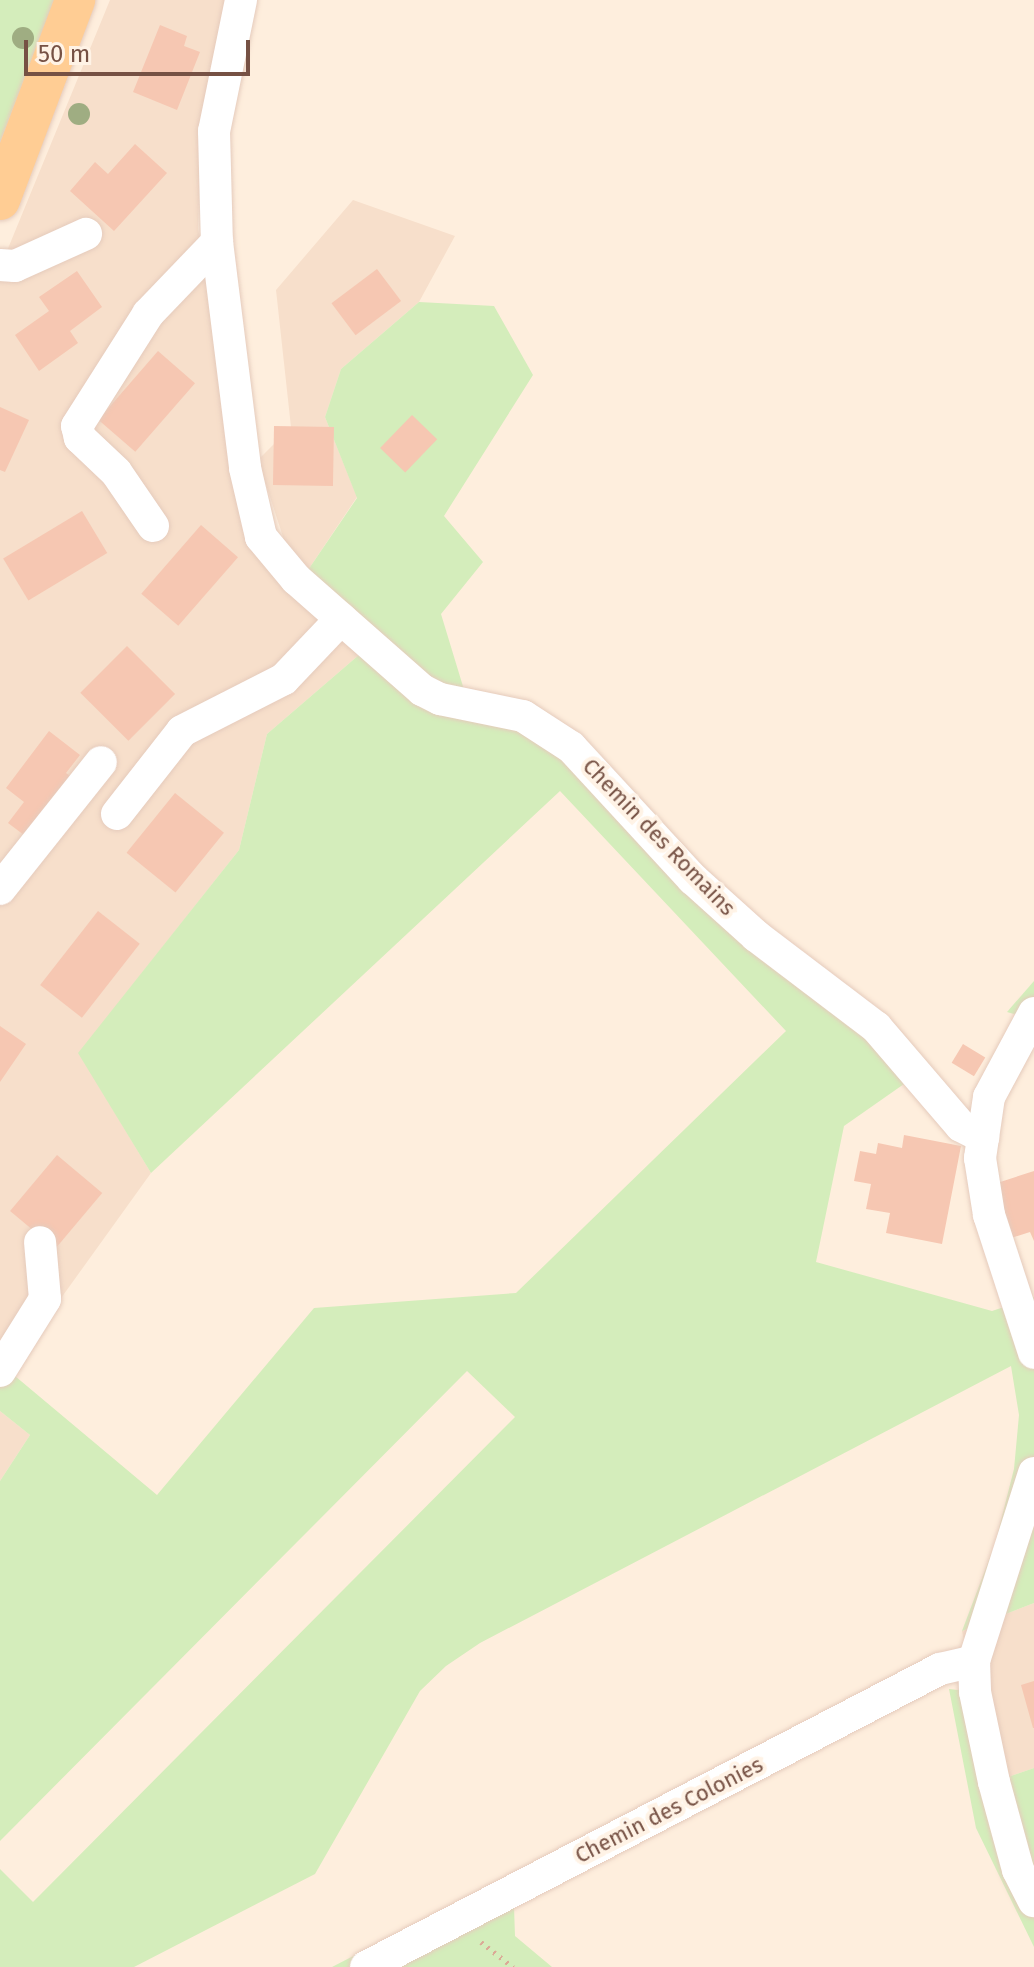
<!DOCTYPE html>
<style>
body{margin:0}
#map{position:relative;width:1034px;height:1967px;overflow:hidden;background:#feeedd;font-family:"Fira Sans",sans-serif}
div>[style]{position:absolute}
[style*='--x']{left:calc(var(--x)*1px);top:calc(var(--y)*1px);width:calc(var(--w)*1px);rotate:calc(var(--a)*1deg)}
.residential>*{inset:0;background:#f7dfcb}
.green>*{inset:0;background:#d4edbb}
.building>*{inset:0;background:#f6c7b2;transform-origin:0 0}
.path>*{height:5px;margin-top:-2.5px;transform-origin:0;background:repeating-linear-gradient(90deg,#dbaa96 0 2px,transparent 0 8px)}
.roads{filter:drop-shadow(0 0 2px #e5cbbc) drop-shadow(0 0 2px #e5cbbc)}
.minor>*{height:32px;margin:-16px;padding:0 16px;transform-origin:16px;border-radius:16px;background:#fff}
.major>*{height:40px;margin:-20px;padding:0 20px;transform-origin:20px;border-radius:20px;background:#ffcd94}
.trees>*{width:22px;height:22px;margin:-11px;border-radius:50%;background:#9fad82}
span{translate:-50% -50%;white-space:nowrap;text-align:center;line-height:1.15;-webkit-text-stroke:8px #fff3e6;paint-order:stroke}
.street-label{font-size:22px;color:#765144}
.scale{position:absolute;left:24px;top:40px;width:226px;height:36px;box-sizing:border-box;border:4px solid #765144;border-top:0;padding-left:10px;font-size:24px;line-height:28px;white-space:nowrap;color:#765144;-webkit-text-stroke:6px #fff3e6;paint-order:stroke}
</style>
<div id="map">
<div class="residential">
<div style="clip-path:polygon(110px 0,228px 0,201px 135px,198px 228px,245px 527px,360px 654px,267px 734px,239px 850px,79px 1053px,151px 1173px,0 1383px,0 268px)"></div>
<div style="clip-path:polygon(353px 200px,455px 236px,419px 302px,341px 369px,325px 417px,357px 497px,308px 570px,287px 549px,258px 460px,291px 427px,276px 290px)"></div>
<div style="clip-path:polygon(0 1411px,30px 1435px,0 1481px)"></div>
<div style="clip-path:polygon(1034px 1603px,1034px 1768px,994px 1782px,962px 1631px)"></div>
</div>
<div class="green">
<div style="clip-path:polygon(0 0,55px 0,0 142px)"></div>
<div style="clip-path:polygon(419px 302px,494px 306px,533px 375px,444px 516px,483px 562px,441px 614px,465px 693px,543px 714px,690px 865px,924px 1070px,844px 1126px,816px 1262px,992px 1311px,1034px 1297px,1034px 1603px,962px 1631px,995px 1544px,1014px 1469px,1019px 1415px,1011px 1366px,480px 1643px,446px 1666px,420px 1691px,315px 1874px,134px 1967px,0 1967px,0 1869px,33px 1902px,515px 1417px,467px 1371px,0 1841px,0 1481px,30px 1435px,0 1411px,0 1383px,9px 1371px,157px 1495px,314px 1308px,516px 1293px,786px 1031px,560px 791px,151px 1173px,78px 1053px,239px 850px,267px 734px,360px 654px,308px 570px,357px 498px,325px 417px,341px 369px)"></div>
<div style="clip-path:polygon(1034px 981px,1034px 1020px,1007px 1012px)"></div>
<div style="clip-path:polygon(949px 1689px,975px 1692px,994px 1782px,1034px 1768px,1034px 1947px,976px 1828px)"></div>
<div style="clip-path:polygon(499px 1881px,514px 1907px,515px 1936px,552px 1967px,332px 1967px)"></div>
</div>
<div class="building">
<div style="clip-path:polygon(160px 25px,187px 36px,184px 46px,200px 52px,177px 110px,133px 92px)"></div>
<div style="clip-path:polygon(135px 144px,167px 173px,114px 231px,70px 191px,95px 162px,108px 174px)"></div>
<div style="left:377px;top:269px;width:40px;height:57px;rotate:53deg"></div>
<div style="clip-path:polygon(77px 271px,102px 307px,70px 331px,78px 343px,39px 371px,15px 335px,49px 311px,39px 297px)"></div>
<div style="left:158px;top:351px;width:49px;height:91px;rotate:41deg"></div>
<div style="clip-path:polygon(0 407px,29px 420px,5px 472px,0 470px)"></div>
<div style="left:412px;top:415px;width:35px;height:46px;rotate:44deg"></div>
<div style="left:274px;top:426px;width:60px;height:59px;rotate:1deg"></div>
<div style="left:82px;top:511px;width:49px;height:92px;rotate:59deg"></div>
<div style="left:201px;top:525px;width:49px;height:91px;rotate:41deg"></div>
<div style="left:127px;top:646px;width:68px;height:66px;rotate:45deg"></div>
<div style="clip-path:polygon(49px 731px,80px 755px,66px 773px,77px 781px,32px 841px,8px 823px,24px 802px,6px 788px)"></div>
<div style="left:175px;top:793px;width:63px;height:77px;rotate:39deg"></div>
<div style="left:98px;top:911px;width:53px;height:94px;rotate:38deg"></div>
<div style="clip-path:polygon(0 1026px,26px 1044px,0 1082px)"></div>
<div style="left:963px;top:1044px;width:26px;height:22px;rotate:31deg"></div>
<div style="clip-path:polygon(904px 1135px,961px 1146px,942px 1244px,886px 1233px,890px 1213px,866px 1209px,871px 1184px,854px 1181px,860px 1151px,876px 1154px,878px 1143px,902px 1148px)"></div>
<div style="left:57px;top:1155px;width:59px;height:73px;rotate:40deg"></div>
<div style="clip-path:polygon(1034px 1171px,1034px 1241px,1030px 1232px,1008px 1239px,991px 1185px)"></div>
<div style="clip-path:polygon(1034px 1681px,1034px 1728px,1033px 1728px,1021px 1685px)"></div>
</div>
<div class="path">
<div style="--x:481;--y:1942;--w:41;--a:38"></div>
</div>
<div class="roads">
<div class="minor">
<div style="--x:241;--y:0;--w:134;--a:101.6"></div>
<div style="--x:214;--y:131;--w:111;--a:88.5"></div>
<div style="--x:217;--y:242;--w:228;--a:82.9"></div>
<div style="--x:245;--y:468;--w:71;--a:76.9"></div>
<div style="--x:261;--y:537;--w:55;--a:50.2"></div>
<div style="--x:296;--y:579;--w:168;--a:41.4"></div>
<div style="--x:422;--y:690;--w:20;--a:27"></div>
<div style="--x:440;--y:699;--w:85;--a:11.6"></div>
<div style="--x:523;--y:716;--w:57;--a:32.9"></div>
<div style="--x:571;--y:747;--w:180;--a:47.3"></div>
<div style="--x:693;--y:879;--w:85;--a:42.1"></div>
<div style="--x:756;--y:936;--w:151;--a:37.2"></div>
<div style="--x:876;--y:1027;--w:130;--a:49.4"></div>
<div style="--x:961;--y:1126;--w:25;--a:27"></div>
<div style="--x:0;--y:265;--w:15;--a:4"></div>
<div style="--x:15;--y:266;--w:78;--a:-24.3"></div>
<div style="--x:153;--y:526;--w:65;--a:-124.4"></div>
<div style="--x:116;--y:472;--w:50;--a:-136.6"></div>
<div style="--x:80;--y:438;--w:12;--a:-104"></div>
<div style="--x:77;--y:426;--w:133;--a:-57.6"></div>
<div style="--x:148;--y:314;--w:100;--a:-46.2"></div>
<div style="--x:117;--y:814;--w:105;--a:-51.9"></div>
<div style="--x:182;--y:731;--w:114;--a:-27"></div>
<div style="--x:284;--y:679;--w:83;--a:-46.5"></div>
<div style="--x:0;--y:889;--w:162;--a:-51.5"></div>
<div style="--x:1034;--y:1013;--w:95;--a:118.2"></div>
<div style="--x:989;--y:1097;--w:62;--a:98.4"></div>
<div style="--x:980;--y:1158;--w:58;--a:81"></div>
<div style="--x:989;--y:1215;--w:145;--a:71.9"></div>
<div style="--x:0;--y:1371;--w:85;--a:-58"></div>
<div style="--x:45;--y:1299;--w:57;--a:-95"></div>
<div style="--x:1034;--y:1473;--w:197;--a:107.7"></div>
<div style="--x:974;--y:1661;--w:31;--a:88"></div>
<div style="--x:975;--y:1692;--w:92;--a:78.1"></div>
<div style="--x:994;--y:1782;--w:91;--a:74.7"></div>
<div style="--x:1018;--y:1870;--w:35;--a:63"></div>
<div style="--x:366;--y:1967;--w:647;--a:-27.44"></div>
<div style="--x:940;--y:1669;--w:35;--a:-13"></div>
</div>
<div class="major">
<div style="--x:0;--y:200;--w:214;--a:-69.4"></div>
</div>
</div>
<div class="trees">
<div style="left:23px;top:38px"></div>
<div style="left:79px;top:114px"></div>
</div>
<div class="street-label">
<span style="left:659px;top:837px;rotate:46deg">Chemin des Romains</span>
<span style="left:669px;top:1810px;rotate:-27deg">Chemin des Colonies</span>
</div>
<div class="scale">50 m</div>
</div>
